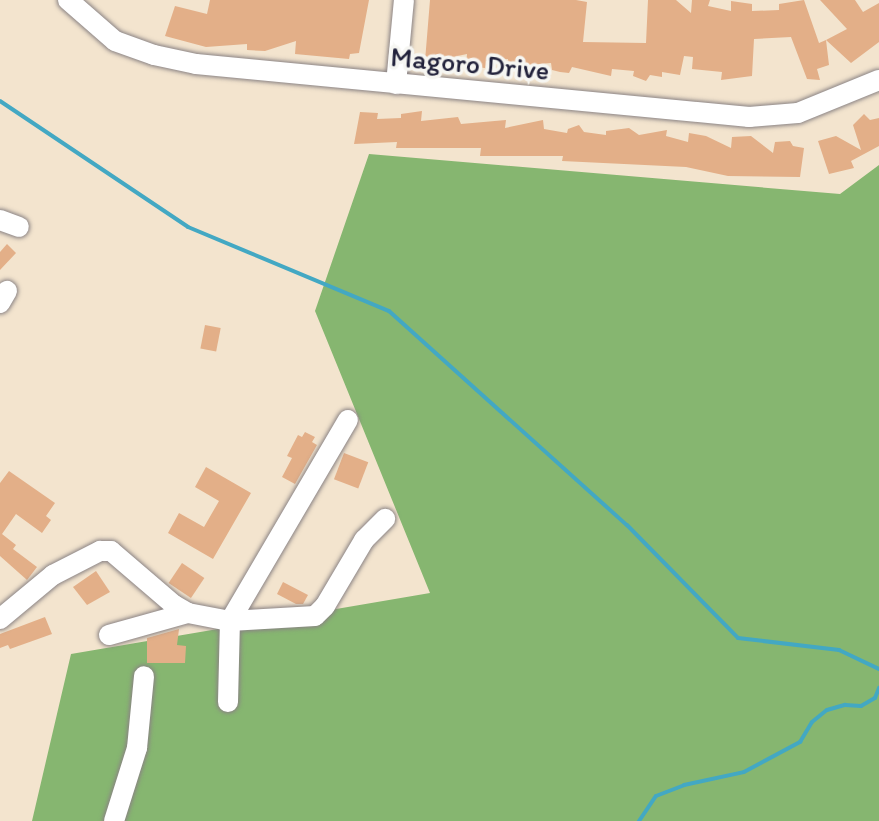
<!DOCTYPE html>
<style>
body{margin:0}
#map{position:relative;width:879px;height:821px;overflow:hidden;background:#f3e4ce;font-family:Itim,sans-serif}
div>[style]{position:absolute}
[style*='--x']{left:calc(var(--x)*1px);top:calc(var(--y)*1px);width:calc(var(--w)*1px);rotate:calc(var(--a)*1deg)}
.forest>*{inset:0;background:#86b670}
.stream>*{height:4px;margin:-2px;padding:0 2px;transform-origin:2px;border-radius:2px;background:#43a8c3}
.building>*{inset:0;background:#e3af88;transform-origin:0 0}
.roads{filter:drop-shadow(0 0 2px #8a8384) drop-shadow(0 0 2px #8a8384)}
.minor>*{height:20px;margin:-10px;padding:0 10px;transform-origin:10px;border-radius:10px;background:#fff}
span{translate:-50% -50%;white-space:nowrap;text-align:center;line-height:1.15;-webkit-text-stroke:7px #f6f6f2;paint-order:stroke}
.street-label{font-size:28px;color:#22223b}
</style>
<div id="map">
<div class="forest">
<div style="clip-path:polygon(369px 154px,840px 194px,879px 165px,879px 821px,32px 821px,71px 654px,430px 593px,315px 311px)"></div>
</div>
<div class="stream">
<div style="--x:0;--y:101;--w:226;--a:33.8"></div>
<div style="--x:188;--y:227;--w:218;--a:22.7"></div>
<div style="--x:389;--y:311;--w:320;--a:42"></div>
<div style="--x:627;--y:525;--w:158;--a:45.5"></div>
<div style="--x:738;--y:638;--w:102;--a:6.8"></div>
<div style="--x:839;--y:650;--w:44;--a:25.4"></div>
<div style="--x:639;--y:821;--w:30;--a:-56"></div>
<div style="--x:656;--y:796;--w:30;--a:-21"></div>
<div style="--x:684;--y:785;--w:61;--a:-12.2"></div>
<div style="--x:744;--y:772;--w:64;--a:-28.2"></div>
<div style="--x:800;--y:742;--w:23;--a:-59"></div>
<div style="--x:812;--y:722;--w:19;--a:-39"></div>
<div style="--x:827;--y:710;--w:19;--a:-16"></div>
<div style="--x:845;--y:705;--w:16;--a:4"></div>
<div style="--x:861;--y:706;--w:16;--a:-30"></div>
<div style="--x:875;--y:698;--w:11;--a:-68"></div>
</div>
<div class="building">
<div style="clip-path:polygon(210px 0,369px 0,359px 53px,350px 54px,349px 59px,295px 54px,296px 41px,265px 51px,247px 50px,247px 44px,206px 47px,165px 36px,175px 6px,207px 14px)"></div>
<div style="clip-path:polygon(430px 0,576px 0,587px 2px,583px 42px,646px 43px,648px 0,676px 0,691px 13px,692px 0,710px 0,708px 6px,731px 11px,731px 1px,752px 4px,752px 11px,779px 10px,779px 4px,804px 0,819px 43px,826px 40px,829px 65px,817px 69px,820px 80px,807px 79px,791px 37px,754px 39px,752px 76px,721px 80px,722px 72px,692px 69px,693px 57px,684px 56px,680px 75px,662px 72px,662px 77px,650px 75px,646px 81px,633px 76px,634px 71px,612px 69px,611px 76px,572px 67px,569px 73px,560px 72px,552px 70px,551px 63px,527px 65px,527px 69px,507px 67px,508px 59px,486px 61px,485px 68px,466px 66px,467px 54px,443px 59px,442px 64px,425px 61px)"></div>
<div style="clip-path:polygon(820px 0,855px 0,863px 12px,879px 3px,879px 42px,851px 63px,826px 40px,847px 29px)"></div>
<div style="clip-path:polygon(422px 111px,421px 121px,458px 117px,461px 124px,506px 120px,505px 128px,543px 120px,544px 129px,567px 133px,568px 129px,579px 125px,584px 132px,606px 135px,606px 131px,629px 128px,639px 135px,667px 130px,666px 136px,688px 142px,689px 133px,706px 136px,731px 148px,732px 137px,751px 136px,773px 153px,775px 142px,790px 141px,793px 146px,804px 148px,800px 177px,728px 176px,686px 167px,562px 161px,563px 156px,480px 156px,481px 148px,396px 148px,397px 142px,354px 144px,360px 112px,378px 113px,377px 119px,401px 118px,401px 114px)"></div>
<div style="clip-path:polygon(864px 114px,870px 120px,879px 118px,879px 146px,851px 161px,854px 168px,829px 174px,818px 141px,836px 136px,861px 150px,853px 125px)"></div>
<div style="clip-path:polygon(7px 244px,16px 253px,0 270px,0 252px)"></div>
<div style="left:205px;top:325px;width:16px;height:24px;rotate:11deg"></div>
<div style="clip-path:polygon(305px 432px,315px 437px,312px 442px,317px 445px,295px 484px,282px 477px,292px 458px,287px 456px,298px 435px,302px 437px)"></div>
<div style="left:344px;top:453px;width:26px;height:28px;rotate:21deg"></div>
<div style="clip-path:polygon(206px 467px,251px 493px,213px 559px,168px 533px,179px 513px,204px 527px,219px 501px,195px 487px)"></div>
<div style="clip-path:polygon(9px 471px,55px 503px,46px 516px,51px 520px,42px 533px,16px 514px,2px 534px,16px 545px,13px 549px,37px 567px,27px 580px,0 556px,0 483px)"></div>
<div style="left:182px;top:563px;width:27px;height:24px;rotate:34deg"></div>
<div style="clip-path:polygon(96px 571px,110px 592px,87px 605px,73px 587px)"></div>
<div style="clip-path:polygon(283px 582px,308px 595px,303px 604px,296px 604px,277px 594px)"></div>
<div style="clip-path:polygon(45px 617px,52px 634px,10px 649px,8px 645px,0 648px,0 634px)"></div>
<div style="clip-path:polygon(179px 629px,177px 645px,186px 646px,185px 663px,147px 663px,147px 638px)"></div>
</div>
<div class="roads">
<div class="minor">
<div style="--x:68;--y:0;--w:62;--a:41.1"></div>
<div style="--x:115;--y:41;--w:41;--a:19.7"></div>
<div style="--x:154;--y:55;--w:43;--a:12.1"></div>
<div style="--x:196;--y:64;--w:556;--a:5.47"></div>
<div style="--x:749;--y:117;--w:49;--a:-4.7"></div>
<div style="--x:798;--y:113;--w:87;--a:-22.2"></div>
<div style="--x:396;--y:84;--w:84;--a:-84.6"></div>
<div style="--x:0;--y:220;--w:20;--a:20"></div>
<div style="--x:0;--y:303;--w:14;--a:-60"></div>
<div style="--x:0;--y:619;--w:69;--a:-39.7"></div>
<div style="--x:53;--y:575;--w:53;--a:-27.1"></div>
<div style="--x:100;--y:551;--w:11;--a:0"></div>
<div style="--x:111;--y:551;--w:83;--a:40.6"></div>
<div style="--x:174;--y:605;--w:16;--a:30"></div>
<div style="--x:188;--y:613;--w:43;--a:10.8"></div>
<div style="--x:230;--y:621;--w:85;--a:-3.4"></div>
<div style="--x:315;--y:616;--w:14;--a:-45"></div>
<div style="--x:325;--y:606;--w:77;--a:-59.4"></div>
<div style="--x:364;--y:540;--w:30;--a:-45"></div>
<div style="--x:109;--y:635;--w:82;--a:-15.6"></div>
<div style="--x:228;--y:702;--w:81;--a:-88.6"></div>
<div style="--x:230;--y:621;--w:233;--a:-59.6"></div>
<div style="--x:114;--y:821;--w:77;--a:-72.5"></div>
<div style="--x:137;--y:748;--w:72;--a:-84.4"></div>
</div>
</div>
<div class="street-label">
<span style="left:470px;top:63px;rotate:5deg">Magoro Drive</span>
</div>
</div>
